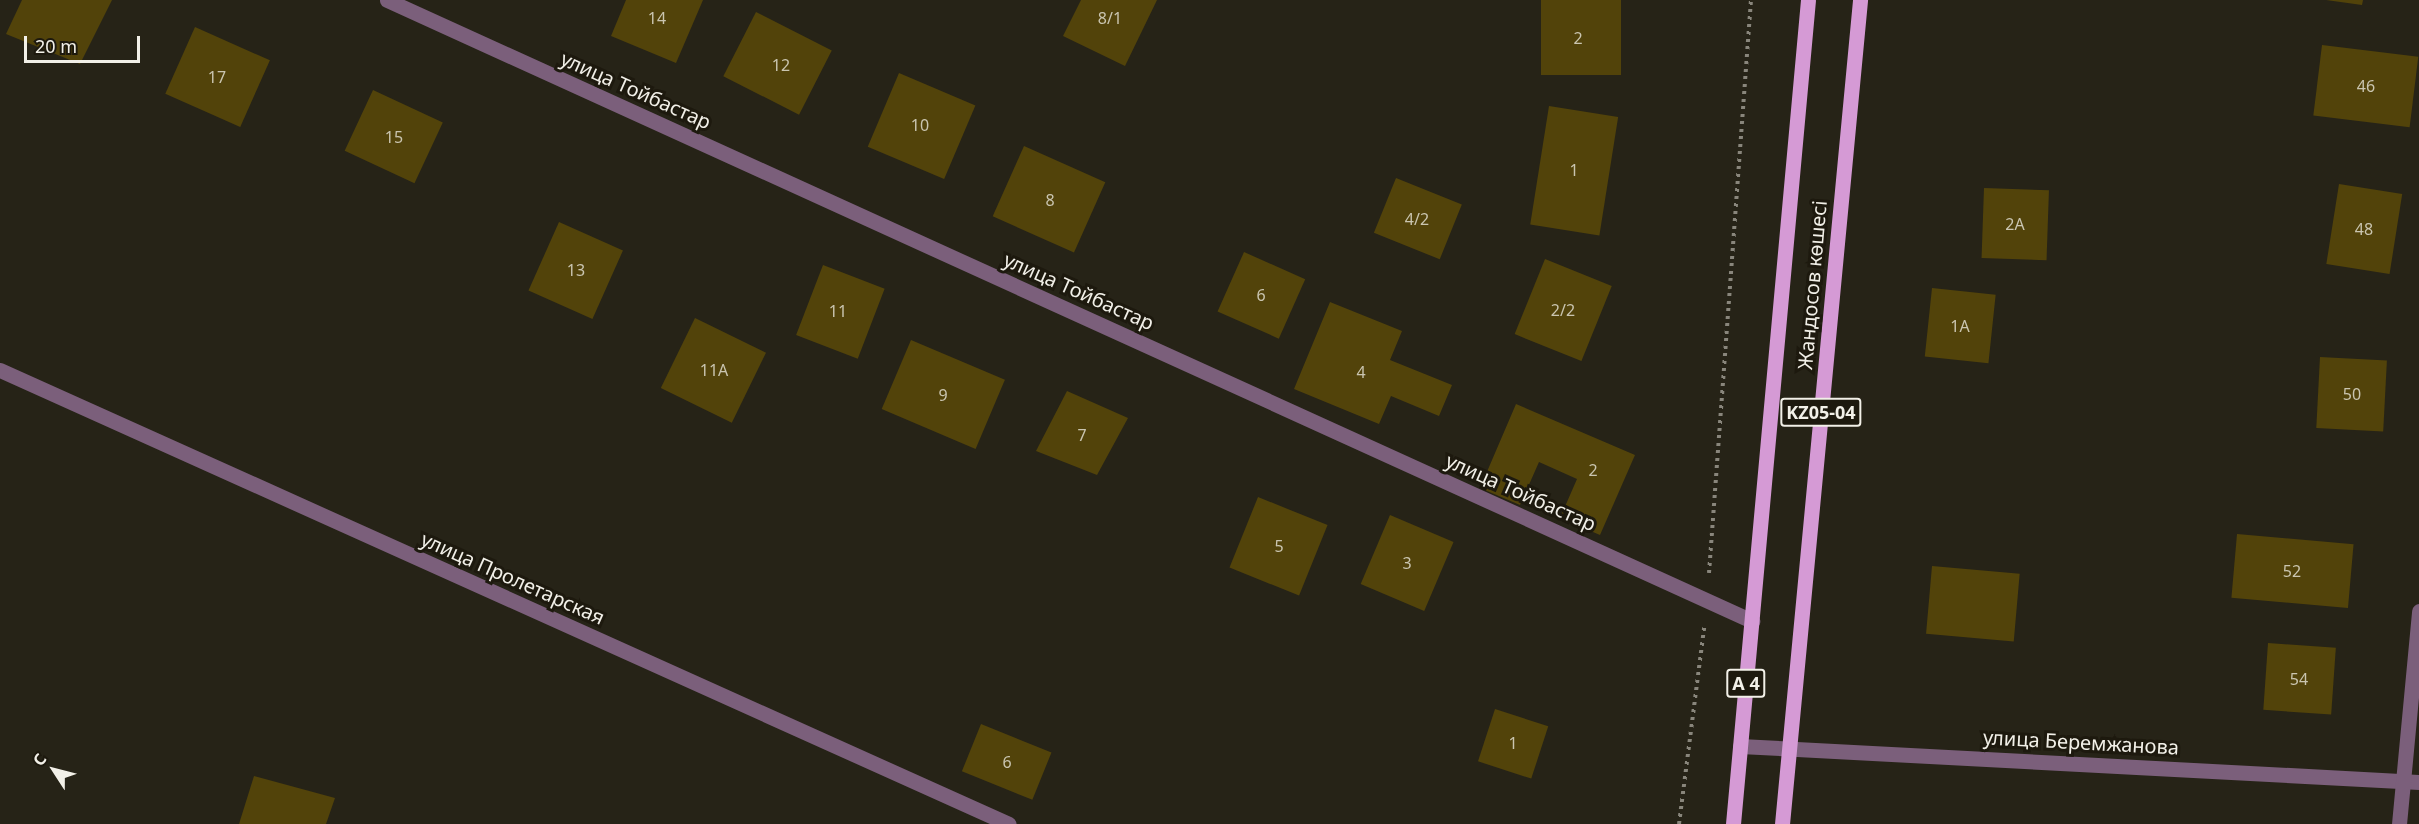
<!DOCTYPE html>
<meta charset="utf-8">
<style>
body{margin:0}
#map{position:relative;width:2419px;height:824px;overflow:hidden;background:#262317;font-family:"Noto Sans",sans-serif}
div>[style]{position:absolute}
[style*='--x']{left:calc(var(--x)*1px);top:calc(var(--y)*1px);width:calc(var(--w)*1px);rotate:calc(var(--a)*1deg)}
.building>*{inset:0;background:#52430a;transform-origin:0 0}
.path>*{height:4px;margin-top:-2px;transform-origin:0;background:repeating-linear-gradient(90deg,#89867c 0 3px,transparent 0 7.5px)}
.minor>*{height:15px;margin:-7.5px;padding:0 7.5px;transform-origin:7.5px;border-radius:7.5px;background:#7b5f7b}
.primary>*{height:15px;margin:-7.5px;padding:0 7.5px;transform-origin:7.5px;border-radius:7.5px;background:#d59ad5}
span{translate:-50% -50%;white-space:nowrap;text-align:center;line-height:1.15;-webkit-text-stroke:6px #1d190e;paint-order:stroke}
.number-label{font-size:16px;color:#cac5b0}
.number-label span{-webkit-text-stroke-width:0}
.shield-label span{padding:2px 4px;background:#1d190e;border:2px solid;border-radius:4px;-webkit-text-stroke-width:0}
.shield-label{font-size:18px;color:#f2f0e8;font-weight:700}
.street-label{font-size:20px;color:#f2f0e8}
.north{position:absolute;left:24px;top:740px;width:60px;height:60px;-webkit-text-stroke:4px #1d190e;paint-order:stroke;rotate:306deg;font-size:16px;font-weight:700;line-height:24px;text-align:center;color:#f2f0e8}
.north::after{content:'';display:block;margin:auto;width:21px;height:27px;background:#f2f0e8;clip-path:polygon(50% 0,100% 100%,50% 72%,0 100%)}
.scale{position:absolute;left:24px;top:36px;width:116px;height:27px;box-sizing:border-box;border:3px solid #f2f0e8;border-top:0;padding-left:8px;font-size:18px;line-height:21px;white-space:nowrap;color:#f2f0e8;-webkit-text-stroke:4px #1d190e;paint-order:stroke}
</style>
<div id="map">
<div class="building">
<div style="clip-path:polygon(22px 0,112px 0,80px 64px,6px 34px)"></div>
<div style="clip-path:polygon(626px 0,703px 0,676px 63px,611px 36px)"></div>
<div style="clip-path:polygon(1081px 0,1157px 0,1125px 66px,1063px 36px)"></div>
<div style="left:1541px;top:0;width:80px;height:75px"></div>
<div style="clip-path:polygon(2326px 0,2363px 0,2362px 5px)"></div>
<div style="left:756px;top:12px;width:85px;height:72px;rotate:27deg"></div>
<div style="left:195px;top:27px;width:82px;height:73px;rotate:24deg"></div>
<div style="left:2322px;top:45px;width:97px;height:71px;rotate:7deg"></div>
<div style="left:899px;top:73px;width:83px;height:80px;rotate:23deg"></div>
<div style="left:373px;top:90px;width:77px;height:67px;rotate:25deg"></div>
<div style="left:1549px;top:106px;width:70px;height:120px;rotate:9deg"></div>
<div style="left:1024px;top:146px;width:89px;height:77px;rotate:24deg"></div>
<div style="left:1396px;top:178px;width:71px;height:59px;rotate:22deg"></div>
<div style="left:2339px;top:184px;width:64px;height:81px;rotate:9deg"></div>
<div style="left:1984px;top:188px;width:65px;height:70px;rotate:2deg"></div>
<div style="left:559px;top:222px;width:70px;height:75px;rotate:24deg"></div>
<div style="left:1244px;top:252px;width:67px;height:65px;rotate:24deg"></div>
<div style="left:1545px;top:259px;width:72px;height:81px;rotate:22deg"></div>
<div style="left:823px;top:265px;width:66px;height:75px;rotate:21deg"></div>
<div style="left:1932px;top:288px;width:64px;height:69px;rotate:6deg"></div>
<div style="clip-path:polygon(1330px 302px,1402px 331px,1390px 360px,1452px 385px,1439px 416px,1391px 396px,1379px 424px,1294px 389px)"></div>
<div style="left:695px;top:318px;width:79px;height:78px;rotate:26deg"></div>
<div style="left:911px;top:340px;width:102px;height:75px;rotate:23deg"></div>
<div style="left:2320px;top:357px;width:67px;height:71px;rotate:3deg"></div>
<div style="clip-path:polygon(1067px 391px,1128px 418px,1097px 475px,1036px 451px)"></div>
<div style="clip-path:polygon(1516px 404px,1635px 455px,1600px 535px,1560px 518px,1577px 479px,1539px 462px,1520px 505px,1480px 488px)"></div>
<div style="left:1258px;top:497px;width:75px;height:76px;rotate:22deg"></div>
<div style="left:1390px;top:515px;width:69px;height:75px;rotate:23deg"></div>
<div style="left:2237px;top:534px;width:117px;height:64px;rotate:5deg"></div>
<div style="left:1932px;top:566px;width:88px;height:68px;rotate:5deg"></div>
<div style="left:2268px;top:643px;width:68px;height:67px;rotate:4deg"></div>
<div style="left:1495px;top:709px;width:56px;height:55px;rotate:18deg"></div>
<div style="left:981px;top:724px;width:76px;height:51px;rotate:22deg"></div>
<div style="clip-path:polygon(254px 776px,335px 798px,326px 824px,239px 824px)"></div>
</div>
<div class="path">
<div style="--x:1709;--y:573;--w:575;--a:-85.81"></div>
<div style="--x:1679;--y:824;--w:198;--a:-82.7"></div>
</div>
<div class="minor">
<div style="--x:387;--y:0;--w:1500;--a:24.46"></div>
<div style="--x:0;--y:370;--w:1106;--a:24.23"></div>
<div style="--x:1740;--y:746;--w:680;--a:3.03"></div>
<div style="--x:2399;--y:824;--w:214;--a:-84.6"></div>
</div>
<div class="primary">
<div style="--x:1733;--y:824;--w:827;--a:-84.8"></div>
<div style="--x:1782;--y:824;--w:828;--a:-84.59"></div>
</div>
<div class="number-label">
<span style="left:657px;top:18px">14</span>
<span style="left:1110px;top:18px">8/1</span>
<span style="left:1578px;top:38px">2</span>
<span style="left:781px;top:65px">12</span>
<span style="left:217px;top:77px">17</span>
<span style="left:2366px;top:86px">46</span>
<span style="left:920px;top:125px">10</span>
<span style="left:394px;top:137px">15</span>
<span style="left:1574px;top:170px">1</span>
<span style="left:1050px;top:200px">8</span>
<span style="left:1417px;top:219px">4/2</span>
<span style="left:2015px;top:224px">2А</span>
<span style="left:2364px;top:229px">48</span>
<span style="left:576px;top:270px">13</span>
<span style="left:1261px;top:295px">6</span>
<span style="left:1563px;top:310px">2/2</span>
<span style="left:838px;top:311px">11</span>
<span style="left:1960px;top:326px">1А</span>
<span style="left:714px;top:370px">11А</span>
<span style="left:1361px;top:372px">4</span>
<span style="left:2352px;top:394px">50</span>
<span style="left:943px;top:395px">9</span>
<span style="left:1082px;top:435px">7</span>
<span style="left:1593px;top:470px">2</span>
<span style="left:1279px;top:546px">5</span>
<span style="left:1407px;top:563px">3</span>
<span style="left:2292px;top:571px">52</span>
<span style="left:2299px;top:679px">54</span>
<span style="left:1513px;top:743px">1</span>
<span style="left:1007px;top:762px">6</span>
</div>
<div class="shield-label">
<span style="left:1821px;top:412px">KZ05-04</span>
<span style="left:1746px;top:683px">А 4</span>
</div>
<div class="street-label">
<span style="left:636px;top:90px;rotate:24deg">улица Тойбастар</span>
<span style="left:1812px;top:285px;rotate:-85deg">Жандосов көшесі</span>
<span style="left:1079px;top:291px;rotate:24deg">улица Тойбастар</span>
<span style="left:1521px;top:492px;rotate:24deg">улица Тойбастар</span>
<span style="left:513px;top:578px;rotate:24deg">улица Пролетарская</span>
<span style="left:2081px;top:742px;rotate:3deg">улица Беремжанова</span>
</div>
<div class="north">С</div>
<div class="scale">20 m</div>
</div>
